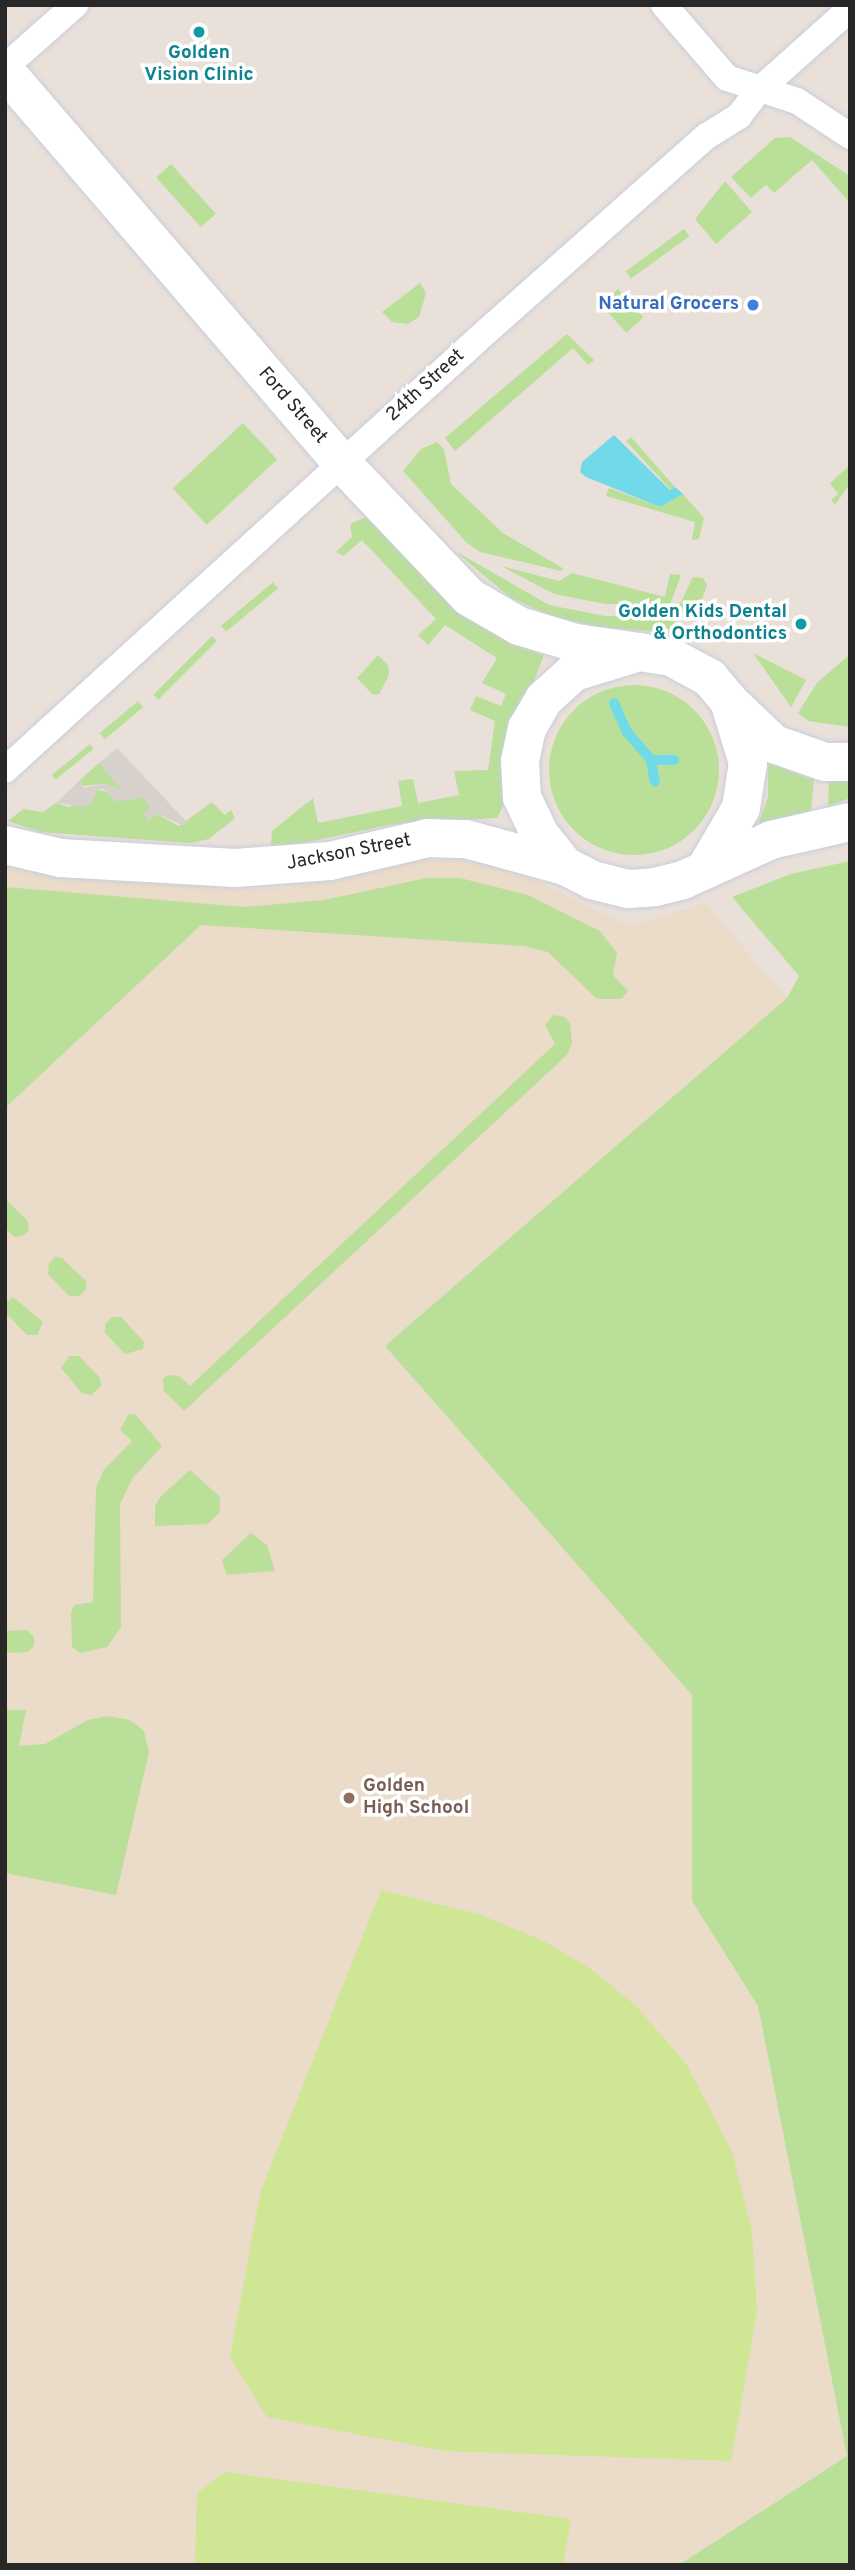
<!DOCTYPE html>
<style>
body{margin:0}
#map{position:relative;width:855px;height:2570px;overflow:hidden;background:#eae0da;font-family:Overpass,sans-serif}
div>[style]{position:absolute}
[style*='--x']{left:calc(var(--x)*1px);top:calc(var(--y)*1px);width:calc(var(--w)*1px);rotate:calc(var(--a)*1deg)}
.education>*{inset:0;background:#ebdbc9}
.green>*{inset:0;background:#badf98;transform-origin:0 0}
.round{border-radius:50%}
.pitch>*{inset:0;background:#cfe694}
.plaza>*{inset:0;background:#d6d1cc}
.water>*{inset:0;background:#70dae8}
.stream>*{height:10px;margin:-5px;padding:0 5px;transform-origin:5px;border-radius:5px;background:#70dae8}
.roads{filter:drop-shadow(0 0 2px #c8ced9) drop-shadow(0 0 2px #c8ced9)}
.street>*{height:26px;margin:-13px;padding:0 13px;transform-origin:13px;border-radius:13px;background:#fff}
.secondary>*{height:38px;margin:-19px;padding:0 19px;transform-origin:19px;border-radius:19px;background:#fff}
.dots>*{width:19px;height:19px;translate:-50% -50%;box-sizing:border-box;border:4px solid #fff;border-radius:50%}
span{translate:-50% -50%;white-space:nowrap;text-align:center;line-height:1.15;-webkit-text-stroke:7px #fff;paint-order:stroke}
.culture-label{font-size:19px;color:#0d838f;font-weight:700}
.right{translate:-100% -50%;text-align:right}
.shop-label{font-size:19px;color:#366cbe;font-weight:700}
.street-label{font-size:19px;color:#282828}
.education-label{font-size:19px;color:#785e54;font-weight:700}
.left{translate:0 -50%;text-align:left}
.frame{position:absolute;inset:0;border:7px solid #282828;pointer-events:none}
</style>
<div id="map">
<div class="education">
<div style="clip-path:polygon(449px 859px,490px 864px,528px 877px,629px 926px,706px 903px,787px 998px,385px 1346px,692px 1694px,692px 1901px,758px 2006px,847px 2456px,679px 2565px,5px 2565px,5px 866px,254px 889px,290px 887px,413px 861px)"></div>
</div>
<div class="green">
<div style="clip-path:polygon(790px 137px,850px 176px,850px 203px,812px 160px,774px 193px,766px 185px,751px 198px,731px 177px,775px 138px)"></div>
<div style="left:171px;top:164px;width:67px;height:20px;rotate:48deg"></div>
<div style="clip-path:polygon(725px 181px,752px 212px,716px 244px,695px 219px)"></div>
<div style="left:684px;top:229px;width:9px;height:72px;rotate:54deg"></div>
<div style="clip-path:polygon(420px 283px,426px 293px,419px 317px,408px 324px,392px 322px,382px 312px)"></div>
<div style="left:618px;top:289px;width:38px;height:23px;rotate:48deg"></div>
<div style="clip-path:polygon(567px 334px,594px 360px,588px 365px,573px 348px,455px 451px,445px 438px)"></div>
<div style="left:243px;top:423px;width:50px;height:96px;rotate:47deg"></div>
<div style="clip-path:polygon(631px 437px,675px 487px,671px 490px,626px 441px)"></div>
<div style="clip-path:polygon(437px 442px,444px 449px,451px 484px,503px 533px,564px 569px,561px 571px,480px 552px,466px 542px,403px 471px,421px 449px)"></div>
<div style="clip-path:polygon(850px 465px,850px 484px,835px 505px,831px 500px,838px 494px,830px 483px)"></div>
<div style="clip-path:polygon(609px 488px,660px 507px,683px 494px,704px 518px,699px 539px,692px 540px,695px 522px,606px 496px)"></div>
<div style="clip-path:polygon(369px 516px,467px 617px,505px 640px,544px 655px,532px 686px,505px 802px,497px 818px,394px 824px,278px 848px,271px 845px,272px 831px,313px 798px,318px 823px,402px 806px,398px 781px,413px 779px,418px 803px,459px 795px,454px 771px,488px 770px,495px 721px,470px 710px,476px 696px,501px 706px,506px 694px,482px 683px,497px 658px,445px 625px,428px 645px,418px 635px,436px 619px,362px 540px,343px 556px,336px 552px,352px 537px,350px 524px)"></div>
<div style="clip-path:polygon(455px 551px,549px 605px,605px 616px,667px 616px,688px 634px,598px 627px,557px 618px,511px 598px)"></div>
<div style="clip-path:polygon(501px 566px,559px 581px,572px 573px,665px 597px,670px 574px,681px 575px,670px 605px,605px 604px,554px 594px)"></div>
<div style="clip-path:polygon(693px 577px,703px 578px,707px 585px,696px 617px,678px 608px)"></div>
<div style="left:273px;top:582px;width:8px;height:68px;rotate:50deg"></div>
<div style="left:212px;top:636px;width:7px;height:83px;rotate:45deg"></div>
<div style="clip-path:polygon(753px 653px,806px 680px,791px 707px)"></div>
<div style="clip-path:polygon(850px 654px,850px 727px,808px 721px,798px 713px,817px 683px)"></div>
<div style="clip-path:polygon(378px 655px,388px 665px,389px 675px,379px 694px,373px 695px,357px 678px)"></div>
<div class="round" style="left:549px;top:685px;width:170px;height:170px"></div>
<div style="left:138px;top:701px;width:8px;height:50px;rotate:50deg"></div>
<div style="left:90px;top:744px;width:6px;height:49px;rotate:51deg"></div>
<div style="clip-path:polygon(99px 763px,123px 791px,105px 784px,81px 786px,80px 780px)"></div>
<div style="clip-path:polygon(768px 763px,814px 780px,811px 811px,756px 831px,768px 797px)"></div>
<div style="clip-path:polygon(829px 781px,850px 781px,850px 798px,828px 806px)"></div>
<div style="clip-path:polygon(97px 789px,126px 800px,142px 797px,151px 806px,150px 820px,155px 813px,179px 826px,212px 802px,225px 815px,231px 810px,235px 818px,209px 839px,190px 843px,40px 832px,8px 821px,23px 809px,43px 812px,56px 803px,69px 807px,94px 797px)"></div>
<div style="clip-path:polygon(850px 861px,850px 2565px,679px 2565px,847px 2456px,758px 2006px,692px 1901px,692px 1695px,385px 1346px,787px 998px,799px 976px,732px 897px,791px 874px)"></div>
<div style="clip-path:polygon(427px 878px,460px 878px,528px 895px,600px 931px,617px 953px,613px 975px,628px 991px,622px 999px,597px 999px,548px 952px,524px 946px,201px 925px,5px 1108px,5px 887px,244px 907px,324px 900px)"></div>
<div style="clip-path:polygon(553px 1015px,565px 1017px,570px 1023px,572px 1043px,567px 1055px,184px 1411px,164px 1391px,163px 1379px,168px 1375px,179px 1376px,190px 1386px,555px 1044px,545px 1025px)"></div>
<div style="clip-path:polygon(5px 1199px,28px 1221px,29px 1231px,22px 1236px,14px 1237px,5px 1228px)"></div>
<div style="clip-path:polygon(55px 1257px,62px 1258px,86px 1281px,86px 1290px,79px 1296px,69px 1296px,48px 1274px,49px 1263px)"></div>
<div style="clip-path:polygon(13px 1297px,43px 1322px,37px 1335px,27px 1335px,5px 1312px,5px 1304px)"></div>
<div style="clip-path:polygon(112px 1317px,121px 1317px,144px 1342px,143px 1349px,125px 1354px,105px 1333px,105px 1324px)"></div>
<div style="clip-path:polygon(69px 1356px,79px 1356px,100px 1378px,101px 1386px,91px 1395px,82px 1393px,61px 1368px)"></div>
<div style="clip-path:polygon(129px 1414px,136px 1415px,162px 1446px,132px 1479px,120px 1504px,121px 1627px,107px 1647px,80px 1653px,72px 1647px,71px 1612px,74px 1605px,93px 1602px,96px 1488px,103px 1471px,132px 1441px,120px 1430px)"></div>
<div style="clip-path:polygon(190px 1470px,220px 1497px,220px 1512px,208px 1524px,155px 1526px,155px 1506px,161px 1496px)"></div>
<div style="clip-path:polygon(251px 1533px,267px 1545px,275px 1571px,227px 1575px,222px 1560px)"></div>
<div style="clip-path:polygon(26px 1630px,34px 1637px,34px 1646px,28px 1652px,5px 1653px,5px 1631px)"></div>
<div style="clip-path:polygon(5px 1710px,26px 1710px,19px 1746px,45px 1744px,88px 1720px,107px 1716px,130px 1720px,144px 1731px,149px 1752px,116px 1895px,5px 1873px)"></div>
</div>
<div class="pitch">
<div style="clip-path:polygon(381px 1890px,478px 1914px,544px 1941px,591px 1969px,636px 2006px,687px 2065px,732px 2152px,752px 2232px,757px 2312px,731px 2461px,445px 2451px,267px 2417px,230px 2357px,261px 2190px)"></div>
<div style="clip-path:polygon(225px 2472px,571px 2519px,563px 2565px,195px 2565px,197px 2493px)"></div>
</div>
<div class="plaza">
<div style="clip-path:polygon(117px 748px,187px 822px,184px 826px,156px 813px,149px 821px,143px 814px,150px 806px,142px 797px,117px 802px,103px 789px,97px 789px,92px 803px,85px 807px,56px 803px,80px 780px,83px 788px,105px 784px,122px 791px,99px 763px)"></div>
</div>
<div class="water">
<div style="clip-path:polygon(614px 435px,670px 490px,675px 487px,683px 494px,660px 507px,586px 477px,580px 472px,582px 462px)"></div>
</div>
<div class="stream">
<div style="--x:614;--y:703;--w:32;--a:66"></div>
<div style="--x:627;--y:732;--w:37;--a:49"></div>
<div style="--x:651;--y:760;--w:22;--a:80"></div>
<div style="--x:651;--y:760;--w:23;--a:0"></div>
</div>
<div class="roads">
<div class="street">
<div style="--x:664;--y:5;--w:96;--a:49.2"></div>
<div style="--x:727;--y:78;--w:74;--a:18.2"></div>
<div style="--x:797;--y:101;--w:64;--a:33.4"></div>
<div style="--x:5;--y:67;--w:94;--a:-41.5"></div>
<div style="--x:5;--y:770;--w:652;--a:-42.33"></div>
<div style="--x:487;--y:331;--w:294;--a:-41.6"></div>
<div style="--x:707;--y:136;--w:38;--a:-32"></div>
<div style="--x:739;--y:116;--w:31;--a:-53"></div>
<div style="--x:758;--y:91;--w:123;--a:-41.7"></div>
</div>
<div class="secondary">
<div style="--x:5;--y:71;--w:516;--a:49.33"></div>
<div style="--x:341;--y:462;--w:186;--a:46.5"></div>
<div style="--x:469;--y:597;--w:58;--a:30.1"></div>
<div style="--x:519;--y:626;--w:59;--a:16.6"></div>
<div style="--x:576;--y:643;--w:64;--a:8.1"></div>
<div style="--x:733;--y:705;--w:57;--a:43.6"></div>
<div style="--x:774;--y:744;--w:54;--a:19.4"></div>
<div style="--x:825;--y:762;--w:25;--a:0"></div>
<div style="--x:5;--y:845;--w:57;--a:13.3"></div>
<div style="--x:60;--y:858;--w:175;--a:3.3"></div>
<div style="--x:235;--y:868;--w:95;--a:-4.2"></div>
<div style="--x:330;--y:861;--w:101;--a:-13.2"></div>
<div style="--x:428;--y:838;--w:38;--a:2"></div>
<div style="--x:466;--y:839;--w:103;--a:15.3"></div>
<div style="--x:706;--y:868;--w:69;--a:-59.7"></div>
<div style="--x:741;--y:808;--w:46;--a:-81.2"></div>
<div style="--x:748;--y:763;--w:65;--a:-107"></div>
<div style="--x:729;--y:701;--w:30;--a:-130"></div>
<div style="--x:710;--y:678;--w:44;--a:-151.7"></div>
<div style="--x:671;--y:657;--w:32;--a:-171"></div>
<div style="--x:639;--y:652;--w:68;--a:162.9"></div>
<div style="--x:574;--y:672;--w:40;--a:138"></div>
<div style="--x:544;--y:699;--w:34;--a:120"></div>
<div style="--x:527;--y:728;--w:34;--a:102"></div>
<div style="--x:520;--y:761;--w:36;--a:87"></div>
<div style="--x:522;--y:797;--w:42;--a:64.7"></div>
<div style="--x:540;--y:835;--w:40;--a:51"></div>
<div style="--x:565;--y:866;--w:30;--a:27"></div>
<div style="--x:592;--y:880;--w:38;--a:14"></div>
<div style="--x:629;--y:889;--w:26;--a:-4"></div>
<div style="--x:655;--y:887;--w:29;--a:-14"></div>
<div style="--x:683;--y:880;--w:97;--a:-24.4"></div>
<div style="--x:771;--y:840;--w:81;--a:-12.8"></div>
</div>
</div>
<div class="dots">
<div style="left:199px;top:32px;background:#0f9aa8"></div>
<div style="left:753px;top:305px;background:#3f7fe0"></div>
<div style="left:801px;top:624px;background:#0f9aa8"></div>
<div style="left:349px;top:1798px;background:#8d6e63"></div>
</div>
<div class="culture-label">
<span style="left:199px;top:65px">Golden<br>Vision Clinic</span>
<span class="right" style="left:787px;top:624px">Golden Kids Dental<br>&amp; Orthodontics</span>
</div>
<div class="shop-label">
<span class="right" style="left:739px;top:305px">Natural Grocers</span>
</div>
<div class="street-label">
<span style="left:426px;top:386px;rotate:-42deg">24th Street</span>
<span style="left:292px;top:406px;rotate:49deg">Ford Street</span>
<span style="left:349px;top:853px;rotate:-11deg">Jackson Street</span>
</div>
<div class="education-label">
<span class="left" style="left:363px;top:1798px">Golden<br>High School</span>
</div>
<div class="frame"></div>
</div>
